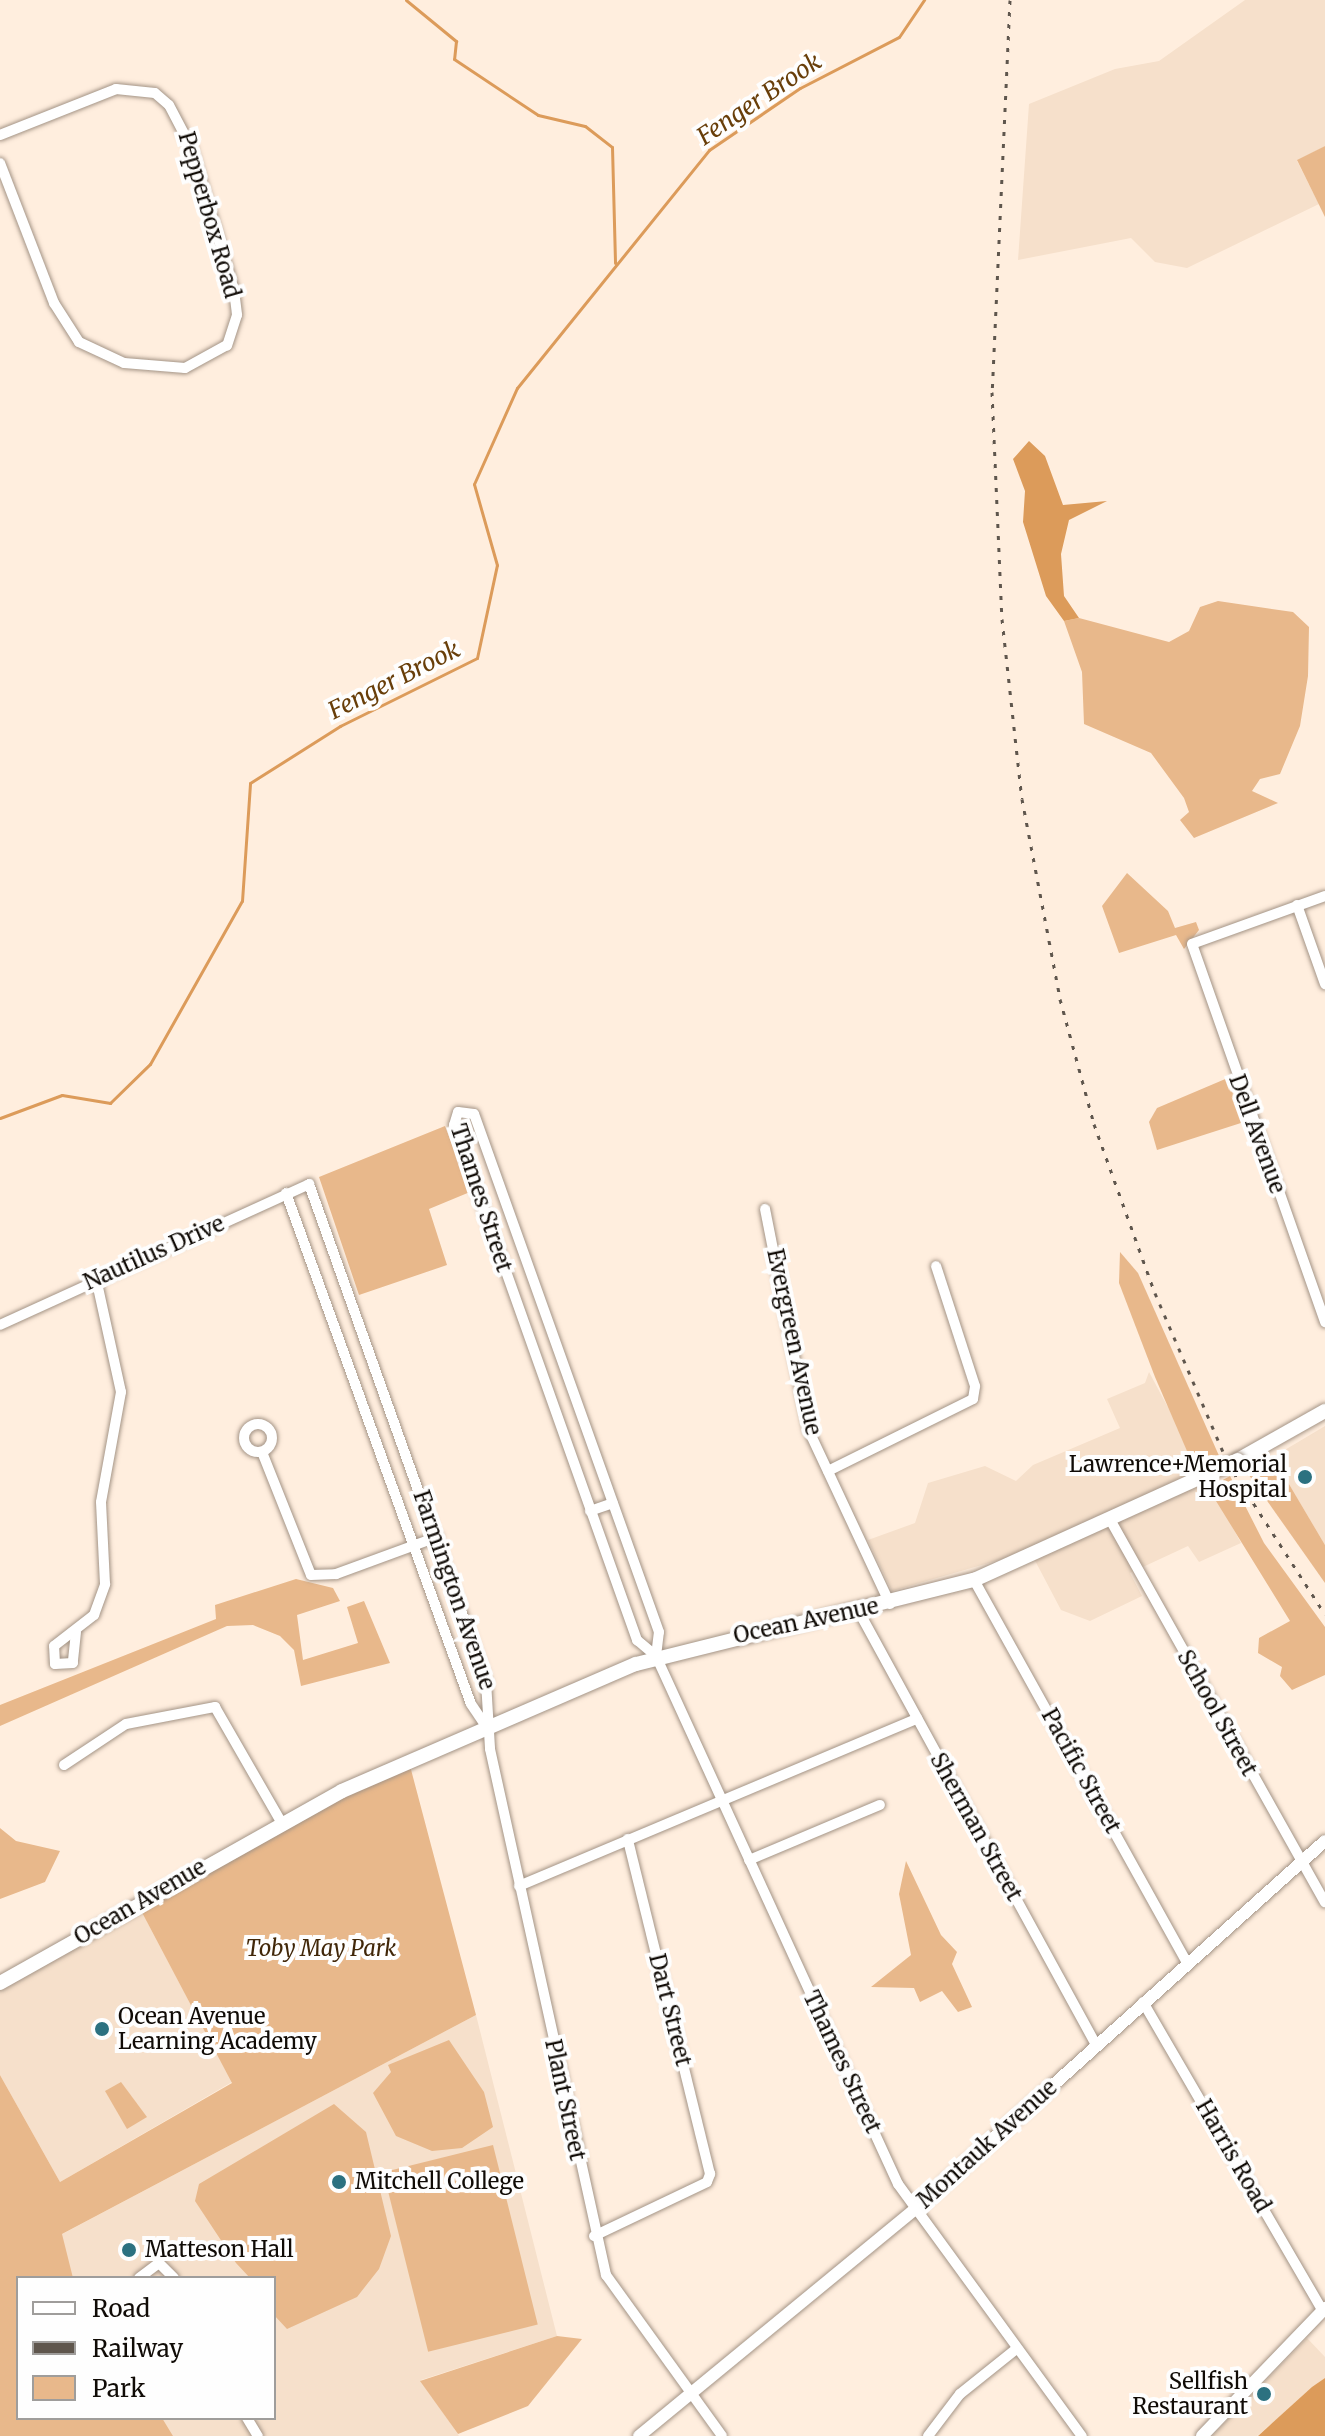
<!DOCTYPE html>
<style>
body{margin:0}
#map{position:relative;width:1325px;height:2436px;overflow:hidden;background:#ffeede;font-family:Merriweather,serif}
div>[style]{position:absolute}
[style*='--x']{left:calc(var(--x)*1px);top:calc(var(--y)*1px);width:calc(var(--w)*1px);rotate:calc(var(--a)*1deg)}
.built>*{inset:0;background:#f6e0cb}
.green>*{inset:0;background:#e8b88b;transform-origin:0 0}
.water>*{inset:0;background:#dc9b5a}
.stream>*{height:3px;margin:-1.5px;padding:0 1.5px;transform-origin:1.5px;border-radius:1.5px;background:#dc9b5a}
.roads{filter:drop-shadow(0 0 2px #a49486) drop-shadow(0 0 2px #a49486)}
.minor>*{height:10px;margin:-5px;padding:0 5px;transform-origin:5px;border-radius:5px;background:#fff}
.minor>.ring{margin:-5px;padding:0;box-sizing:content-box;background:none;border:10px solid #fff;border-radius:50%}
.tertiary>*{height:12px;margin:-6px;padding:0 6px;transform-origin:6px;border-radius:6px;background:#fff}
.secondary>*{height:14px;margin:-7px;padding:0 7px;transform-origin:7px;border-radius:7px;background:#fff}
.rail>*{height:3px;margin-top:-1.5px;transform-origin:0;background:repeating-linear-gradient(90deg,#5f564d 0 4px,transparent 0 12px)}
.bridges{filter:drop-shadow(0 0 2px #a49486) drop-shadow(0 0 2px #a49486)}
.secondary-bridge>*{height:14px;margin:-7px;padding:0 7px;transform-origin:7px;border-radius:7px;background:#fff}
.dots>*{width:22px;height:22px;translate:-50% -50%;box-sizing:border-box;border:4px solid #fefefe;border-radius:50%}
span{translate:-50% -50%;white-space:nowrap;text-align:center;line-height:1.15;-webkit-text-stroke:8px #fefefe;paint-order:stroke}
.street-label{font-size:22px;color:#100b06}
.poi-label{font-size:22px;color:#100b06}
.right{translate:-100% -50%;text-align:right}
.left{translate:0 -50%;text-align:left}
.park-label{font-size:22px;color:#412709;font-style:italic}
.water-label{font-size:24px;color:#683e09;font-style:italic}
.legend{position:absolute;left:16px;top:2276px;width:260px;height:144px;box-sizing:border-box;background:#fefefe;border:2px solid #9f9d9b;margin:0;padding:10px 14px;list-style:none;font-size:24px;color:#100b06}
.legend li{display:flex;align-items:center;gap:16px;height:40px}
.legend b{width:40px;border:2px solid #9f9d9b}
</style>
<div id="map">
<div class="built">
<div style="clip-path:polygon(1245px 0,1325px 0,1325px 146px,1297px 161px,1319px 204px,1187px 268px,1155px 262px,1131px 238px,1018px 260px,1029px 104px,1115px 69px,1159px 61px)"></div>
<div style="clip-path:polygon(1149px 1372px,1241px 1543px,1199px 1562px,1188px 1546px,1130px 1573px,1142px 1596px,1090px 1621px,1061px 1610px,1030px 1551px,892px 1591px,868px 1540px,915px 1523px,928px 1483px,985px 1466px,1016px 1481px,1033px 1465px,1120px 1428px,1107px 1399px,1145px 1383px)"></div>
<div style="clip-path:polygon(1325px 1426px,1325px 1545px,1273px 1457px)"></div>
<div style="clip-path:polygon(137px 1903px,232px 2082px,60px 2182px,0 2075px,0 1983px)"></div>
<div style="clip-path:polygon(476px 2015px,557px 2336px,421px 2380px,459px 2436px,60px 2436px,53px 2418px,274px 2418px,274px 2278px,18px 2278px,0 2267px)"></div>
<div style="clip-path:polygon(1307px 2338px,1325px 2357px,1325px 2378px,1257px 2436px,1212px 2436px)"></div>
</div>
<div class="green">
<div style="clip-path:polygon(1325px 146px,1325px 217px,1297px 160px)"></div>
<div style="clip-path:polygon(1218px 601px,1293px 612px,1309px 627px,1308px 676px,1300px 726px,1280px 774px,1260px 779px,1252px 791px,1278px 803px,1194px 838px,1180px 820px,1189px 812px,1184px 798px,1151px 753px,1084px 724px,1082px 672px,1064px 621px,1079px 618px,1169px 642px,1189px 631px,1200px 607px)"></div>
<div style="clip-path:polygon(1127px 873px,1168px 911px,1175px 928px,1196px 922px,1199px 930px,1184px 949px,1176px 935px,1119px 953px,1102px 906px)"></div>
<div style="clip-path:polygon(1230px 1077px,1244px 1122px,1157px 1150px,1149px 1122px,1157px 1108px)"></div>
<div style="clip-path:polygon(445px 1126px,470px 1192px,429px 1209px,447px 1265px,359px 1295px,319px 1177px)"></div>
<div style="clip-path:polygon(1120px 1252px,1138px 1273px,1220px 1458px,1205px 1465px,1190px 1458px,1155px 1377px,1119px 1283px)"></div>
<div style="clip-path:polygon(1273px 1457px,1325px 1545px,1325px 1583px,1244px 1468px)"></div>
<div style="clip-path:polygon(1230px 1476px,1264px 1543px,1325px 1627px,1325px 1675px,1292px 1690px,1280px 1676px,1282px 1667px,1258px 1653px,1259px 1638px,1290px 1621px,1208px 1488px)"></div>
<div style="clip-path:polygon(296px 1579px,333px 1588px,340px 1601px,297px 1615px,303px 1660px,358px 1643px,347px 1607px,364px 1601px,390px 1663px,301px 1686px,294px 1650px,280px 1636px,253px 1625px,227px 1626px,0 1726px,0 1705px,216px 1619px,215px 1605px)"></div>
<div style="clip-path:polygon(409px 1762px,476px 2015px,62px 2234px,73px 2278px,18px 2278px,18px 2418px,162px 2418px,173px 2436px,0 2436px,0 2075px,60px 2182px,232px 2083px,137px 1903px)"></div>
<div style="clip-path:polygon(0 1828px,16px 1841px,60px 1851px,45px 1882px,0 1899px)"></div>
<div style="clip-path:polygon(906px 1861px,941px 1935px,957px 1952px,952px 1964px,972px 2007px,958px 2012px,942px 1991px,920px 2002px,914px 1988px,871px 1987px,911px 1955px,899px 1894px)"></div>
<div style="clip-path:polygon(449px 2040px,484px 2092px,493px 2127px,462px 2148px,432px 2151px,396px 2136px,373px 2093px,391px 2072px,388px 2065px)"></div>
<div style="clip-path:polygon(121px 2082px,147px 2117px,127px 2129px,105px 2091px)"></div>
<div style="clip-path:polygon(334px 2104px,366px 2132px,391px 2236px,379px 2269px,357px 2297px,287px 2329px,274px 2315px,274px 2278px,250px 2278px,236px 2263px,195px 2201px,199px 2184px)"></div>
<div style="left:493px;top:2145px;width:185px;height:113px;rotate:76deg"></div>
<div style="clip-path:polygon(557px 2336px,582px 2339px,528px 2406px,458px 2434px,420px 2381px)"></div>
</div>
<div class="water">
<div style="clip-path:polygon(1029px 441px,1045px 456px,1063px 505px,1107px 501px,1069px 520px,1061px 554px,1064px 596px,1079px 618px,1064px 621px,1046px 596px,1023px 522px,1025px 491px,1013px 459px)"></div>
<div style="clip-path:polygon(1325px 2378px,1325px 2436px,1258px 2436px,1312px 2387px)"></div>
</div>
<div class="stream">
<div style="--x:406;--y:0;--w:65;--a:39.4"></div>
<div style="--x:456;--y:41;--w:18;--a:96"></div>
<div style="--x:454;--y:59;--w:101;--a:33.7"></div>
<div style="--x:538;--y:115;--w:48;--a:13.2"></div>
<div style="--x:585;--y:126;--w:34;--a:38"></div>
<div style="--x:612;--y:147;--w:116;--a:88.5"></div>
<div style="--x:0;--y:1118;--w:66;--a:-20.4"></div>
<div style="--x:62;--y:1095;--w:49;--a:9.5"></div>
<div style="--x:110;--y:1103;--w:56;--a:-44.3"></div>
<div style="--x:150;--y:1064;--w:187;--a:-60.6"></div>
<div style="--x:242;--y:901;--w:118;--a:-86.1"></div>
<div style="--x:250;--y:783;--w:107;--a:-32.3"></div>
<div style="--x:340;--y:726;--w:153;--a:-26.4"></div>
<div style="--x:477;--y:658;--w:95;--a:-77.9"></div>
<div style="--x:497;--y:565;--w:84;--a:-105.9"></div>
<div style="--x:474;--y:484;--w:105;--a:-65.9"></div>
<div style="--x:517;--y:388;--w:306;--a:-51.1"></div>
<div style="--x:709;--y:150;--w:110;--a:-34.3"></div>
<div style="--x:800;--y:88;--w:111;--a:-27.3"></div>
<div style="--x:899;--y:37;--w:45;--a:-56"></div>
</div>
<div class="roads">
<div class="minor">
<div style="--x:0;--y:135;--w:125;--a:-21.6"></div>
<div style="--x:116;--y:89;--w:39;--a:6"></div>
<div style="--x:155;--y:93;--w:18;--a:41"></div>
<div style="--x:169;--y:105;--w:47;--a:62.4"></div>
<div style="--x:191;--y:147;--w:149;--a:73.3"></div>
<div style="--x:234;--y:290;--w:25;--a:83"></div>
<div style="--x:237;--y:315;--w:32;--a:108"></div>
<div style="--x:227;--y:345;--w:48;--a:151.3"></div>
<div style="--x:185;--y:368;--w:61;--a:-175.3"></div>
<div style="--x:124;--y:363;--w:50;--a:-155"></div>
<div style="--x:79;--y:342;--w:46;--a:-122.7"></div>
<div style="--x:54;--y:303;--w:150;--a:-111.1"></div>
<div style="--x:1325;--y:896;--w:141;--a:160.2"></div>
<div style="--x:1192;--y:944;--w:401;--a:70.6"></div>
<div style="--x:1297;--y:905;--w:84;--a:70.5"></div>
<div style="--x:286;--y:1193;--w:543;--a:70.1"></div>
<div style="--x:471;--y:1704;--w:30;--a:56"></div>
<div style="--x:765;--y:1209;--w:226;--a:78.8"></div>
<div style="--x:809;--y:1431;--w:191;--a:64.9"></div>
<div style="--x:0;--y:1325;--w:340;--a:-24.5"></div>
<div style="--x:309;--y:1184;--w:528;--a:70.4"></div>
<div style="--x:486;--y:1681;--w:68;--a:86.6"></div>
<div style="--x:490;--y:1749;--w:539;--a:77.56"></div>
<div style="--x:606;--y:2275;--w:198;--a:54.2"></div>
<div class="ring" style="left:244px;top:1424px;width:18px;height:18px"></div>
<div style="--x:262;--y:1452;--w:132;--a:68.3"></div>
<div style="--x:311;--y:1575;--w:25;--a:-2"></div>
<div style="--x:336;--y:1574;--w:108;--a:-20.1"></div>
<div style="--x:828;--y:1471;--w:162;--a:-26.4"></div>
<div style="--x:973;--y:1399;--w:13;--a:-81"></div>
<div style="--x:975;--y:1386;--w:126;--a:-108"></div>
<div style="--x:590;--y:1511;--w:24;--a:-19"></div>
<div style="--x:1112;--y:1523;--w:435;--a:60.7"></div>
<div style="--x:974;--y:1580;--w:437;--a:60.9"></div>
<div style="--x:858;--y:1610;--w:496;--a:61.3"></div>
<div style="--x:76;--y:1632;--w:31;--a:96"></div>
<div style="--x:73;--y:1663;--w:18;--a:177"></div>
<div style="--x:55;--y:1664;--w:18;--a:-93"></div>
<div style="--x:54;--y:1646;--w:51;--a:-37.8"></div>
<div style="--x:94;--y:1615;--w:33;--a:-70"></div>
<div style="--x:105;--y:1584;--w:82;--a:-92.8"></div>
<div style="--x:101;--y:1502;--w:112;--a:-79.7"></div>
<div style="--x:121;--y:1392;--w:117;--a:-102.4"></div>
<div style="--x:656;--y:1656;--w:24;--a:-83"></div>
<div style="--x:659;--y:1632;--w:550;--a:-109.65"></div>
<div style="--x:474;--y:1114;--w:16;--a:-173"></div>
<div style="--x:458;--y:1112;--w:14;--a:107"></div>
<div style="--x:454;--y:1125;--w:547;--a:70.44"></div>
<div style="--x:637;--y:1640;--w:25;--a:40"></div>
<div style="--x:656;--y:1656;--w:581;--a:65.38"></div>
<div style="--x:898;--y:2184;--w:312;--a:53.9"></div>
<div style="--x:64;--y:1765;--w:74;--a:-33.5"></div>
<div style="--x:126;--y:1724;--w:91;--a:-10.8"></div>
<div style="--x:215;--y:1707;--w:133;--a:60.1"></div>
<div style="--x:749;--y:1860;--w:142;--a:-22.8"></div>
<div style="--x:519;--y:1886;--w:432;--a:-22.8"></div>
<div style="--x:1143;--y:2002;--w:358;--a:59.8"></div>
<div style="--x:594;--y:2236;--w:125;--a:-25.5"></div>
<div style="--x:707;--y:2182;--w:9;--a:-69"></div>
<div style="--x:710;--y:2174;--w:345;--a:-103.8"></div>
<div style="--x:139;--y:2278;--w:25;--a:-37"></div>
<div style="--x:159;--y:2263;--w:21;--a:45"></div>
<div style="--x:247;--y:2418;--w:21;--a:59"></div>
<div style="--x:928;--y:2436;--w:53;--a:-52.7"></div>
<div style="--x:960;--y:2394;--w:70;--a:-38.7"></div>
</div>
<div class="tertiary">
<div style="--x:639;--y:2436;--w:356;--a:-39.4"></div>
<div style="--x:914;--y:2210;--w:552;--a:-41.92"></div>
<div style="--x:1202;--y:2436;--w:178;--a:-46.1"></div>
</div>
<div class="secondary">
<div style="--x:1238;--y:1460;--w:100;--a:-29.4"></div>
<div style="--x:0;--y:1983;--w:392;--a:-29.3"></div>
<div style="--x:342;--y:1791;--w:320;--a:-23.4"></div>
<div style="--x:636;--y:1664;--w:348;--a:-14"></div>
<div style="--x:974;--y:1580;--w:276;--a:-24.4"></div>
</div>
</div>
<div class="rail">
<div style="--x:1010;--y:0;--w:392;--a:92.6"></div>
<div style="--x:992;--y:392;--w:227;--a:87.5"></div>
<div style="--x:1002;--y:619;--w:181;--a:83.7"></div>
<div style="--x:1022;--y:799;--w:204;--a:79.2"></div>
<div style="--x:1060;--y:999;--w:130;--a:74.8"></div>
<div style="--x:1094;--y:1124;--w:180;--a:70.2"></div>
<div style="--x:1155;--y:1293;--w:177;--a:66.8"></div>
<div style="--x:1234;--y:1473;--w:168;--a:57.2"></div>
</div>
<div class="bridges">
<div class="secondary-bridge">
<div style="--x:1225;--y:1466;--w:14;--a:-25"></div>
</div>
</div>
<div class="dots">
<div style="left:1305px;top:1477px;background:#2c7180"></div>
<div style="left:102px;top:2029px;background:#2c7180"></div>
<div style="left:339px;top:2182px;background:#2c7180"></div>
<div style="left:129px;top:2250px;background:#2c7180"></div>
<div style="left:1264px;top:2394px;background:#2c7180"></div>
</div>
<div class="street-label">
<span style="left:209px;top:215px;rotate:74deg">Pepperbox Road</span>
<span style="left:1257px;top:1134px;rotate:70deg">Dell Avenue</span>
<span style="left:481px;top:1198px;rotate:72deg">Thames Street</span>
<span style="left:154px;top:1253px;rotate:-24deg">Nautilus Drive</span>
<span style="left:794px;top:1342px;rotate:78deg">Evergreen Avenue</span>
<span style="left:454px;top:1590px;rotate:71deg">Farmington Avenue</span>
<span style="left:806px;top:1621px;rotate:-12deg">Ocean Avenue</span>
<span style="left:1217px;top:1713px;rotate:61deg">School Street</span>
<span style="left:1081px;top:1771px;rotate:61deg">Pacific Street</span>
<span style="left:976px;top:1827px;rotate:61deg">Sherman Street</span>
<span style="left:140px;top:1902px;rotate:-30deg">Ocean Avenue</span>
<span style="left:670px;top:2010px;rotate:76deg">Dart Street</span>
<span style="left:842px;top:2062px;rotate:65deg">Thames Street</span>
<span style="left:565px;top:2100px;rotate:78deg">Plant Street</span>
<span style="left:987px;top:2144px;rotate:-42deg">Montauk Avenue</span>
<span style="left:1233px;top:2156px;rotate:60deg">Harris Road</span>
</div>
<div class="poi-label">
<span class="right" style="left:1287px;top:1477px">Lawrence+Memorial<br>Hospital</span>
<span class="left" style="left:118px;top:2029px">Ocean Avenue<br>Learning Academy</span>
<span class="left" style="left:355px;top:2182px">Mitchell College</span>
<span class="left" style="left:145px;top:2250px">Matteson Hall</span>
<span class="right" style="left:1248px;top:2394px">Sellfish<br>Restaurant</span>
</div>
<div class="park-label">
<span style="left:321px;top:1949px">Toby May Park</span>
</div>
<div class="water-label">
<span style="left:759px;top:99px;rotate:-34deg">Fenger Brook</span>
<span style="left:394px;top:680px;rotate:-27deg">Fenger Brook</span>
</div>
<ul class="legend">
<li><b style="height:10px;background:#fff"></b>Road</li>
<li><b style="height:10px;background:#5f564d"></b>Railway</li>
<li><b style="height:22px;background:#e8b88b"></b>Park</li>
</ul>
</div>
